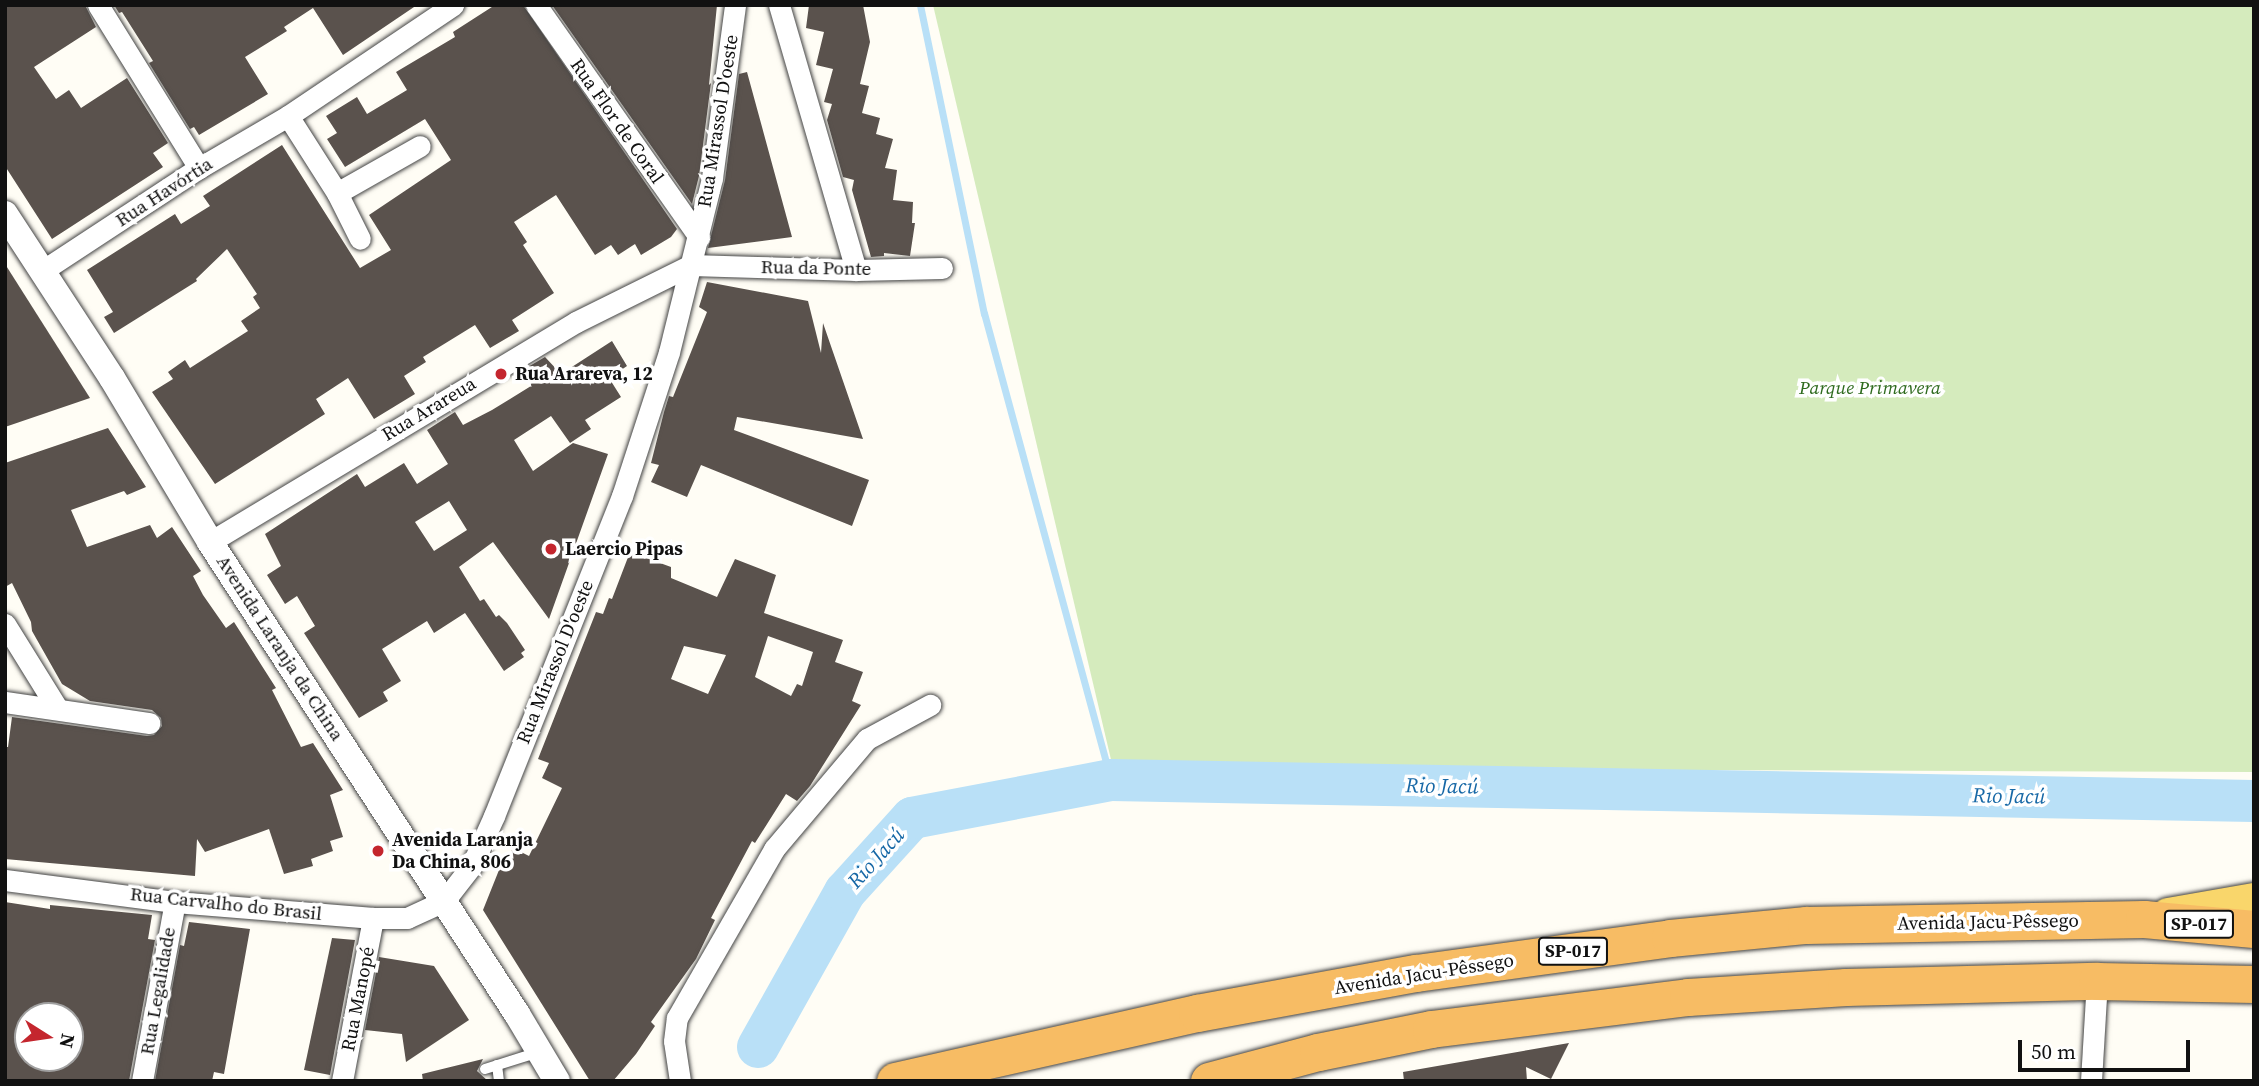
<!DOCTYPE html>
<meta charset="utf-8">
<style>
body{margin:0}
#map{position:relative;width:2259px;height:1086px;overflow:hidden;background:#fffdf5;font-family:"Source Serif 4",serif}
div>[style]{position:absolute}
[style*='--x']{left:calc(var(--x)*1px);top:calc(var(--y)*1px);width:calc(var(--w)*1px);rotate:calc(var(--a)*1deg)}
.green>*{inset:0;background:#d5ebbd}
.stream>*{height:7px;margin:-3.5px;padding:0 3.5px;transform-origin:3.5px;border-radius:3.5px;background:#b9e0f7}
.river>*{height:42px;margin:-21px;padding:0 21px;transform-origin:21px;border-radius:21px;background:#b9e0f7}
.building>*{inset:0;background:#5a524d}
.roads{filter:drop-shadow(0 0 2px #444) drop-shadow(0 0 2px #444)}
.service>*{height:10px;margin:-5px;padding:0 5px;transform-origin:5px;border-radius:5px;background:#fff}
.minor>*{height:21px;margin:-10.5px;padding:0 10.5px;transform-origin:10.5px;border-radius:10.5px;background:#fff}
.tertiary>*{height:26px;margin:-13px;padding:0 13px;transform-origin:13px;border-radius:13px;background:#fff}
.primary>*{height:35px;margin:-17.5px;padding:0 17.5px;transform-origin:17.5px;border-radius:17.5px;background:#f9d66b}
.trunk>*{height:37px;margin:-18.5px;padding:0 18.5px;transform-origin:18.5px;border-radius:18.5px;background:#f7bc64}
.dots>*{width:19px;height:19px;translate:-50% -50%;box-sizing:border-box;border:4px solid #fff;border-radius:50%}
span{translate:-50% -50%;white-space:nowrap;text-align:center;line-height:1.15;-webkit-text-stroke:7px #fff;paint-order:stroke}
.shield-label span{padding:2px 5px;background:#fff;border:2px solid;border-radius:5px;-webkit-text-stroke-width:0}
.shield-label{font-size:18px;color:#111;font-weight:700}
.street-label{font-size:19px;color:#111}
.poi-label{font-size:19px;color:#111;font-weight:700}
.left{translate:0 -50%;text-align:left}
.park-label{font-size:19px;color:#2f6b1f;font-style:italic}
.water-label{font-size:21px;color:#1768a6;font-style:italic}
.frame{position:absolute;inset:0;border:7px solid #111;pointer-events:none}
.north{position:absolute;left:14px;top:1002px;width:70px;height:70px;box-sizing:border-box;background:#fff;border:2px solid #a0a0a0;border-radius:50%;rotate:102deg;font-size:19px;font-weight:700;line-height:28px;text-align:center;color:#111}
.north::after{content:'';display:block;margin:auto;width:24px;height:32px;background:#c4262e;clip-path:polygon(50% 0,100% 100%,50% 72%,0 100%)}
.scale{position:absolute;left:2018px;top:1040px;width:172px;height:32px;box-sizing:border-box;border:4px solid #111;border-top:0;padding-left:9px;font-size:21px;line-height:24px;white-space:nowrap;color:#111;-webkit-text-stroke:5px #fff;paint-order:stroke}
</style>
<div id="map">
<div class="green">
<div style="clip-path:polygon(933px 5px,2254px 5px,2254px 772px,1113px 768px)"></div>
</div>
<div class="stream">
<div style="--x:920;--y:5;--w:315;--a:78.3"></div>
<div style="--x:984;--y:313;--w:484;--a:74.8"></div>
</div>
<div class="river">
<div style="--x:758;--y:1047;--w:178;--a:-60.7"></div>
<div style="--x:845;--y:892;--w:100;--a:-47.8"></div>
<div style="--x:912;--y:818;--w:203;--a:-10.8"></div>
<div style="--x:1111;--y:780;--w:1143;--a:1.05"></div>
</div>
<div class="building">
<div style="clip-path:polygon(5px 5px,85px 5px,96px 27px,34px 67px,56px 99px,69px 90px,81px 108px,127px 78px,168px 143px,153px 153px,163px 167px,52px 239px,5px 166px)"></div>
<div style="clip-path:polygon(114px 5px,417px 5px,343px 55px,313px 8px,284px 27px,287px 31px,245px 57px,268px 94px,199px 135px,194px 127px,190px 129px,149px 63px,153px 61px,122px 12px,119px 13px)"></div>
<div style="clip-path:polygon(495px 5px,523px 5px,677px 229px,671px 237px,641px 255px,635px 244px,618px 255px,611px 245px,595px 255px,556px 195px,514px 222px,527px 242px,523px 245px,554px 293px,512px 320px,519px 331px,490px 348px,475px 325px,423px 357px,426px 362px,404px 376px,415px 394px,374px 419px,348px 378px,316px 399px,325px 414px,215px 484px,152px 392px,173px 379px,168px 372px,185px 360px,190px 368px,248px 331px,241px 321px,260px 308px,253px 297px,257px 294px,227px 249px,196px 279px,197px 281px,114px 333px,104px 317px,113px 312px,87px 270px,175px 214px,181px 224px,210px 206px,203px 196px,282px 145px,360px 268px,391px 250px,369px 215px,451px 160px,425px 119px,345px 167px,327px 139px,337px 133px,326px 116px,357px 97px,367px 114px,407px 90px,396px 72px,455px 37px,453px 32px)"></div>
<div style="clip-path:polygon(552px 5px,717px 5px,709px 85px,711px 83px,699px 176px,692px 204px)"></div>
<div style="clip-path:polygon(809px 5px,863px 5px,870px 42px,860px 84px,869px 86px,862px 113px,880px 118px,876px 134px,893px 139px,885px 168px,897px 170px,893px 200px,913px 202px,912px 223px,915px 223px,910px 256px,884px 253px,884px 256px,871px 257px,852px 190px,854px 180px,843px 177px,827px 120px,832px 104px,824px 102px,833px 69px,816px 65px,824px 32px,806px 28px)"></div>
<div style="clip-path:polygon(747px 72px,792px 237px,708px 248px,725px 180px,739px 74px)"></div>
<div style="clip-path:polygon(5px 264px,90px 398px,5px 427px)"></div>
<div style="clip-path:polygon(707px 282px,808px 301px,821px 353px,823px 323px,863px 439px,737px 417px,734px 430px,869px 480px,852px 526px,701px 465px,687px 497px,651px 482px,659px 465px,651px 463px,664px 412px,669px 396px,673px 397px,707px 312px,699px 307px)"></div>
<div style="clip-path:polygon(evenodd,612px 341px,627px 366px,609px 378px,621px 397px,585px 420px,591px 429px,570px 443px,551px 416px,514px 440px,533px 471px,573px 443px,608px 454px,549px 619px,493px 542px,459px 567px,480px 601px,484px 599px,496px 617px,499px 615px,507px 623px,525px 650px,521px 653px,524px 657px,504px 671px,465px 613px,434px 633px,427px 621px,382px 649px,401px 681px,383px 692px,388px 701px,359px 718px,304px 633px,315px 626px,297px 596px,285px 604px,267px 575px,281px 566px,265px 534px,357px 474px,365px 487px,404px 463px,417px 484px,448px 464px,427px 430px,455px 412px,463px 425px,492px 410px,531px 386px,521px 371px,545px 357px,561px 374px,612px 341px,449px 501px,467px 530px,434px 551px,415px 522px,449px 501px)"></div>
<div style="clip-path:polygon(108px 428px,146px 487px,127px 495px,124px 491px,71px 510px,87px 547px,150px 525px,157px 538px,172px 527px,201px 571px,193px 576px,203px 595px,226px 628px,234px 622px,276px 688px,272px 690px,301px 747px,313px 743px,343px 790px,330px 795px,343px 837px,330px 841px,333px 851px,311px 859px,313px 866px,284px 874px,269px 829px,205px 852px,197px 839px,195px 876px,5px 859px,5px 747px,8px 747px,12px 717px,147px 736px,154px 735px,162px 726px,161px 718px,152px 710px,90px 701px,62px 684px,32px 631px,31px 622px,12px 583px,5px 587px,5px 463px)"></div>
<div style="clip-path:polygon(evenodd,630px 552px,671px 567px,671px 578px,717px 597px,735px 559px,776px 575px,764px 613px,843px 640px,835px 662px,863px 672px,852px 701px,861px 705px,810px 786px,797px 801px,786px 794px,755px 843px,752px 841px,711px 918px,715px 920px,696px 959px,651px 1022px,655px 1026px,636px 1054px,613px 1081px,590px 1081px,483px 910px,503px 860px,506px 863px,513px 848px,529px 856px,562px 788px,542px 778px,549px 763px,538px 759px,596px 612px,603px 614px,609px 598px,612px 599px,630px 552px,768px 636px,813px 652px,802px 686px,797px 684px,791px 696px,755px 677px,768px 636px,630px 552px,684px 646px,726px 655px,708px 694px,671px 679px,684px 646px)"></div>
<div style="clip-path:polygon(evenodd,5px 902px,50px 909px,50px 905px,152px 915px,148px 939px,155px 940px,129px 1081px,5px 1081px,5px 902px,28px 1016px,70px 1016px,70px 1058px,28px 1058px,28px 1016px)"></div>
<div style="clip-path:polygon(189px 922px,250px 929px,224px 1074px,214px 1072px,212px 1081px,155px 1081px,180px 945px,184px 946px)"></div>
<div style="clip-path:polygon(332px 938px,355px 940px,330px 1075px,304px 1070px)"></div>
<div style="clip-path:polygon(379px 957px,434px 966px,469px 1020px,406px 1062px,402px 1034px,365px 1030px)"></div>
<div style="clip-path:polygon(1569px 1043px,1551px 1079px,1526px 1067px,1527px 1081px,1404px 1081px,1403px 1072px)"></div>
<div style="clip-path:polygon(483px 1059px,477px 1071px,488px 1081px,423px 1081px,422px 1074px)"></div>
</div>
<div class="roads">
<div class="service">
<div style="--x:497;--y:1065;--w:16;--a:83"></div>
<div style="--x:485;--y:1069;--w:57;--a:-17.5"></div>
</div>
<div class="minor">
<div style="--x:98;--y:5;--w:192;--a:58.2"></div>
<div style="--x:536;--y:5;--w:284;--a:54.9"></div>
<div style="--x:779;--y:5;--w:276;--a:73.8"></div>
<div style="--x:288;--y:116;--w:91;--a:57.5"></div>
<div style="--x:337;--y:193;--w:51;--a:63.4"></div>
<div style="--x:337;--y:193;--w:95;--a:-29.5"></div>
<div style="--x:42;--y:271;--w:188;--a:-33.3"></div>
<div style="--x:199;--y:168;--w:103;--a:-30.3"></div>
<div style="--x:288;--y:116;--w:199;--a:-33.9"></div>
<div style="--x:210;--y:542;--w:427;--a:-31"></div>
<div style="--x:576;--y:322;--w:128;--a:-26.4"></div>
<div style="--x:691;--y:265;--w:165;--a:1.7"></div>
<div style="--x:856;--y:270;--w:86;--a:-1.3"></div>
<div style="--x:5;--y:624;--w:99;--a:58.2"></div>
<div style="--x:5;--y:702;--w:146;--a:8.3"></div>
<div style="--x:5;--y:880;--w:171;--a:7.4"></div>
<div style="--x:175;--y:902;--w:199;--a:4.6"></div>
<div style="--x:373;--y:918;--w:34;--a:0"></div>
<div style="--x:407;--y:918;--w:41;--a:-24.7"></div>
<div style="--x:444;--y:901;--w:46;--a:-52.1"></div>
<div style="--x:472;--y:865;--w:54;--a:-65.8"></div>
<div style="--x:494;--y:816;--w:345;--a:-68.2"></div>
<div style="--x:622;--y:496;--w:151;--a:-71.9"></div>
<div style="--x:669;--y:352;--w:179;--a:-76.1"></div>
<div style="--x:712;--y:178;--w:175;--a:-82.4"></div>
<div style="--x:142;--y:1081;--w:182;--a:-79.6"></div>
<div style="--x:342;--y:1081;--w:166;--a:-79.2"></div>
<div style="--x:680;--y:1081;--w:40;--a:-98.5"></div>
<div style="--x:674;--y:1041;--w:23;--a:-83"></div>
<div style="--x:677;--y:1018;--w:195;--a:-60.1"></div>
<div style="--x:774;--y:849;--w:144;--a:-49.8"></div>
<div style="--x:867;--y:739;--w:72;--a:-28.4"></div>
<div style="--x:2091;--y:1081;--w:100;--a:-86.6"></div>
</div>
<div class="tertiary">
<div style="--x:5;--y:214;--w:196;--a:56.9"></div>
<div style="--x:112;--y:378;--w:191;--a:59.1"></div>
<div style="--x:210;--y:542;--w:563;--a:56.96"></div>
<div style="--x:517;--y:1014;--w:78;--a:59.2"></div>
</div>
<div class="primary">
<div style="--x:2168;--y:915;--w:87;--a:-9.9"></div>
</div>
<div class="trunk">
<div style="--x:895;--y:1081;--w:310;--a:-12.7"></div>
<div style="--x:1197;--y:1013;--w:223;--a:-10.4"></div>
<div style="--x:1416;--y:973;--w:256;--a:-7.8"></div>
<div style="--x:1670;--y:938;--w:137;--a:-5.5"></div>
<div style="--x:1806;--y:925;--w:283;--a:-1"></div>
<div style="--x:2089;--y:920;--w:55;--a:-1"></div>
<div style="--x:2144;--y:919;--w:110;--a:5.2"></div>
<div style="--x:1209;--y:1081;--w:113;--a:-14.9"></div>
<div style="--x:1318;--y:1052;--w:115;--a:-11.5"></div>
<div style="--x:1431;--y:1029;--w:259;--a:-7.1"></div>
<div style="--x:1688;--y:997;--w:158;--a:-3.6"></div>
<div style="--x:1846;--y:987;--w:251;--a:-1.4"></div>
<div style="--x:2097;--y:981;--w:157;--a:1.1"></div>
</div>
</div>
<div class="dots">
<div style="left:501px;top:374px;background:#c4262e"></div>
<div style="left:551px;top:549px;background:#c4262e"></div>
<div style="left:378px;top:851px;background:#c4262e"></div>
</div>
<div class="shield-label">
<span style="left:2199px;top:924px">SP-017</span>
<span style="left:1573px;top:951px">SP-017</span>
</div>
<div class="street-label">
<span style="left:617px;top:121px;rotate:55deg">Rua Flor de Coral</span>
<span style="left:718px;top:121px;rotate:-81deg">Rua Mirassol D'oeste</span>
<span style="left:164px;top:192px;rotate:-33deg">Rua Havórtia</span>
<span style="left:816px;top:268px;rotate:1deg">Rua da Ponte</span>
<span style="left:429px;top:409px;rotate:-31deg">Rua Arareua</span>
<span style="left:280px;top:648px;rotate:57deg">Avenida Laranja da China</span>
<span style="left:555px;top:662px;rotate:-68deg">Rua Mirassol D'oeste</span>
<span style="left:226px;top:904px;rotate:6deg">Rua Carvalho do Brasil</span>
<span style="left:1988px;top:922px;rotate:-1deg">Avenida Jacu-Pêssego</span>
<span style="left:1424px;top:974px;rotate:-9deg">Avenida Jacu-Pêssego</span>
<span style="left:158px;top:991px;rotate:-80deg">Rua Legalidade</span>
<span style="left:358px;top:999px;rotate:-79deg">Rua Manopé</span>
</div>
<div class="poi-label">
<span class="left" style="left:515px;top:374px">Rua Arareva, 12</span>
<span class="left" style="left:565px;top:549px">Laercio Pipas</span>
<span class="left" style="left:392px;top:851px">Avenida Laranja<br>Da China, 806</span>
</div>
<div class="park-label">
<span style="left:1870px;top:388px">Parque Primavera</span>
</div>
<div class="water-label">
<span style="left:1442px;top:786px;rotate:1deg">Rio Jacú</span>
<span style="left:2009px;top:796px;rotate:1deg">Rio Jacú</span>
<span style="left:876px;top:858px;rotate:-48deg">Rio Jacú</span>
</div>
<div class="frame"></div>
<div class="north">N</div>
<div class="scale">50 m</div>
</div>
